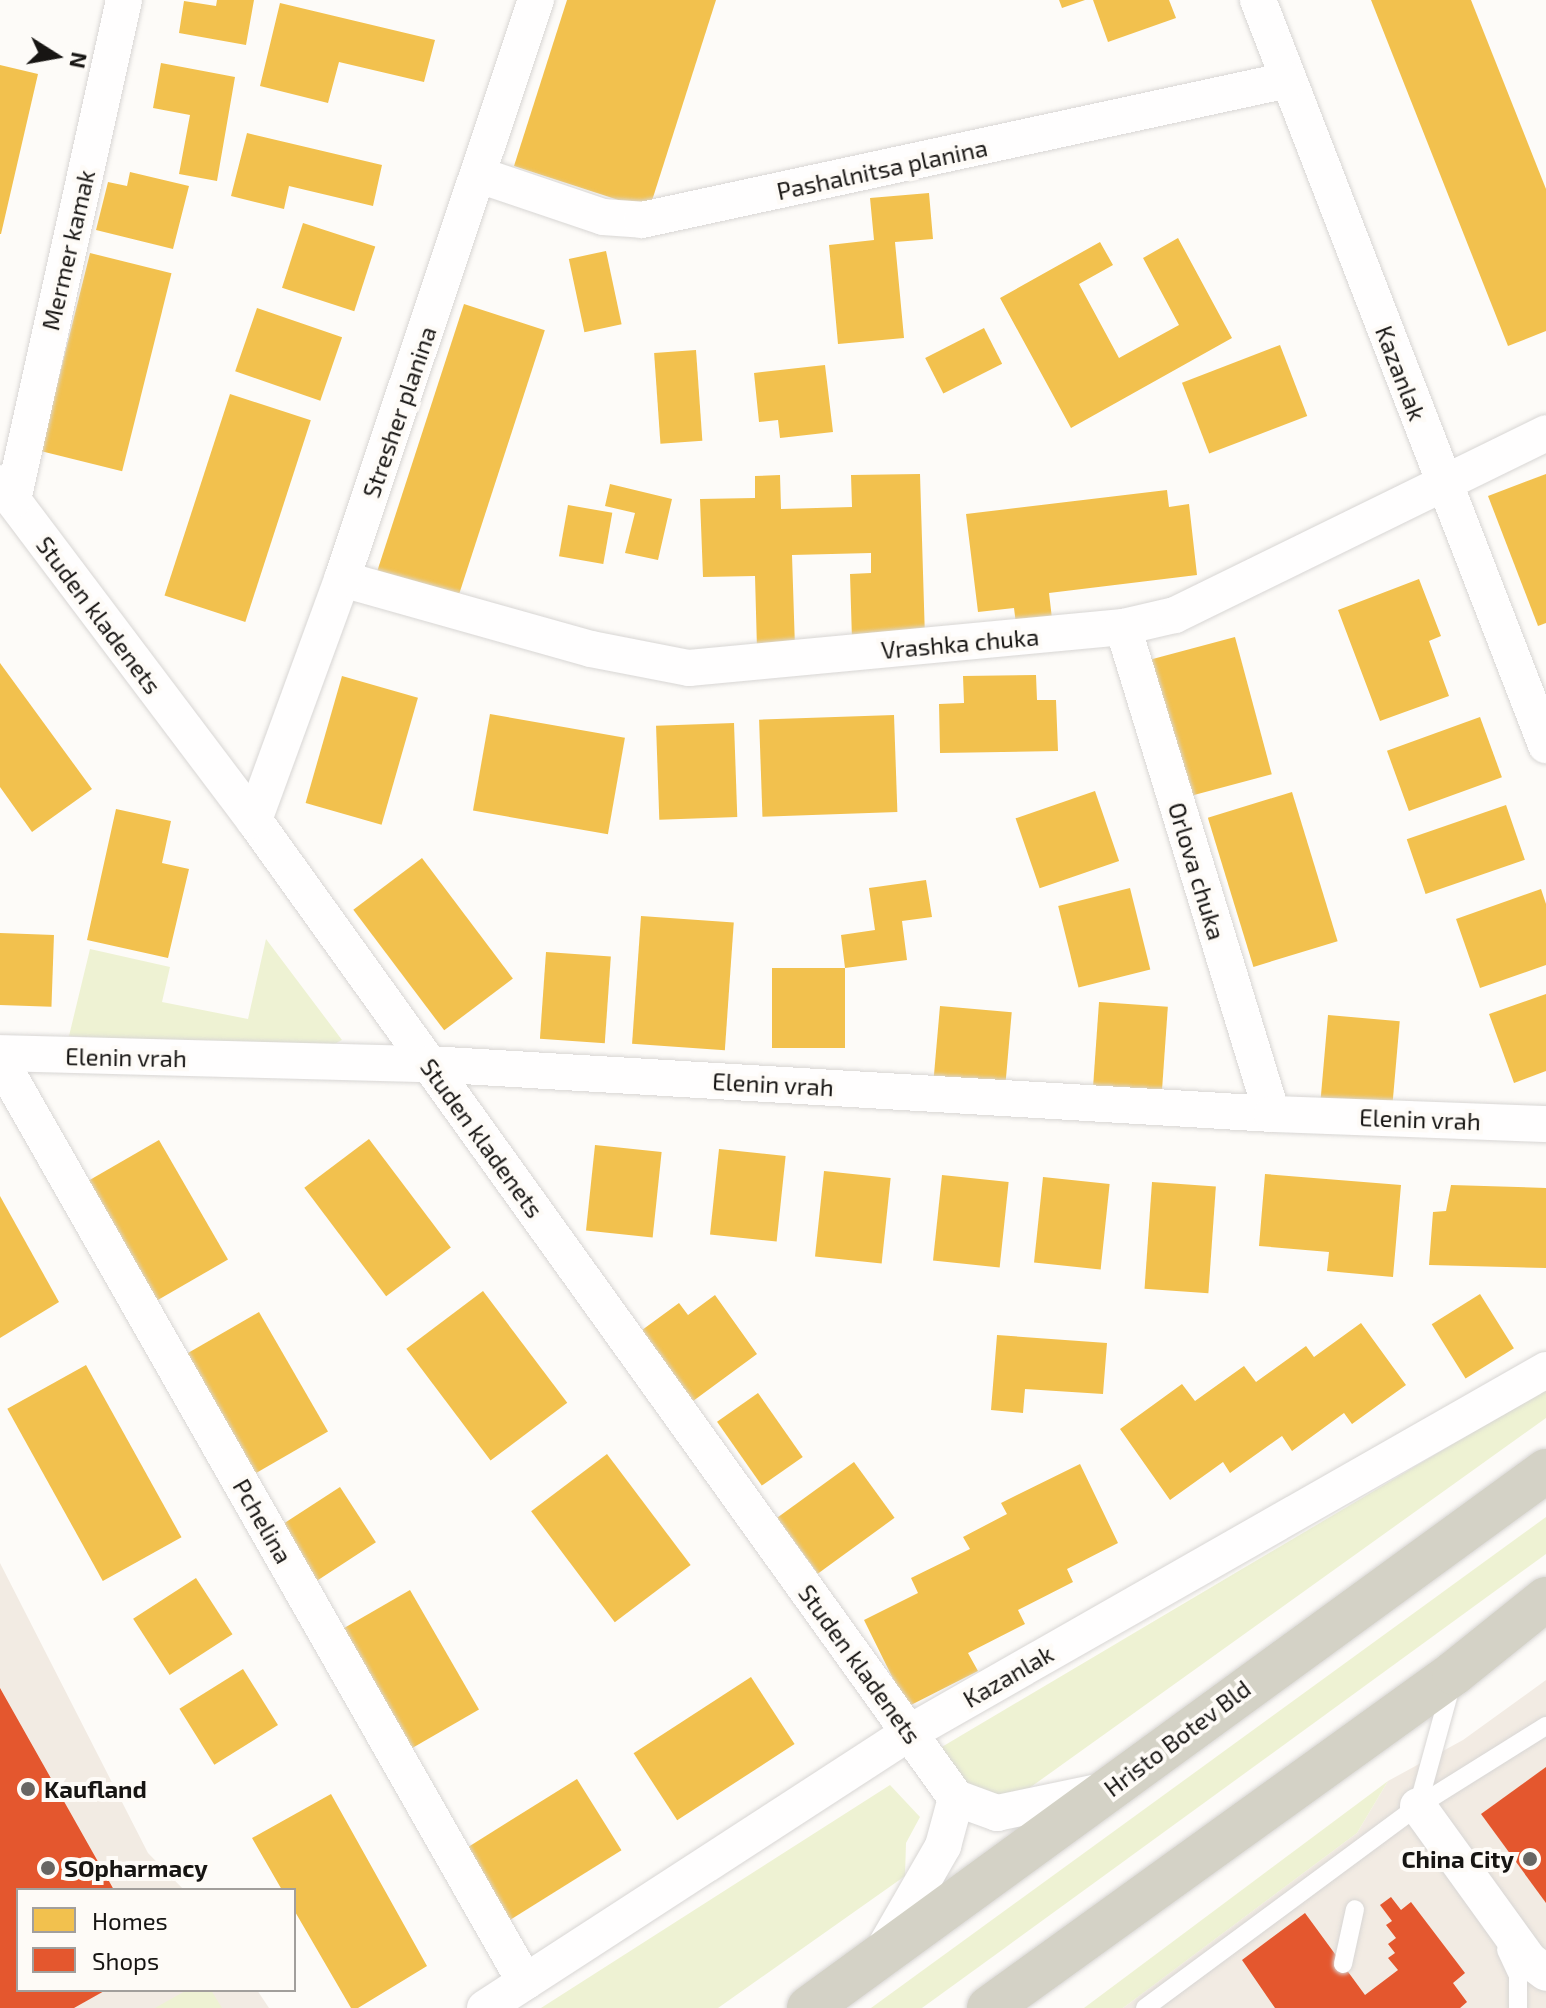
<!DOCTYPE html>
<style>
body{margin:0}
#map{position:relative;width:1546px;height:2008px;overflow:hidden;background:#fdfbf8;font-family:"Exo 2",sans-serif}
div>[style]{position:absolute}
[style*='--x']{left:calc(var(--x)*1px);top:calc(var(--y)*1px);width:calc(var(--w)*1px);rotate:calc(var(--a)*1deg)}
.built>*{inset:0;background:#f2ebe3}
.green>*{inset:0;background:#eef2d3}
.homes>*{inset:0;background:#f2c14e;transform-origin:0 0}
.shops>*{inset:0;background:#e4572e}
.roads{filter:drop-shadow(0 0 2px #d8d6d4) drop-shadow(0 0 2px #d8d6d4)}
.lane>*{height:18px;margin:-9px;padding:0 9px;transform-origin:9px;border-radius:9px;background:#fffefe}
.street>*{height:36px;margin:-18px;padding:0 18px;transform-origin:18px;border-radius:18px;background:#fffefe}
.highway>*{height:44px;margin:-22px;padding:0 22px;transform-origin:22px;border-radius:22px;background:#d4d2c6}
.dots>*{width:22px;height:22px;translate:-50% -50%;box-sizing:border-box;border:4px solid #fefbf7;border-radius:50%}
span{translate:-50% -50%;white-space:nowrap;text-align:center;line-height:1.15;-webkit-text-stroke:8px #fefbf7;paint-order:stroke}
.street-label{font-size:24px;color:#171513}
.poi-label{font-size:24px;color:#171513;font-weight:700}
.left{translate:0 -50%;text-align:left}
.right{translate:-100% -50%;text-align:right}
.legend{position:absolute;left:16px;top:1888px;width:280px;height:104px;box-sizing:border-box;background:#fefbf7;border:2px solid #a29f9c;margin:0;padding:10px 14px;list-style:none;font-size:24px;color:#171513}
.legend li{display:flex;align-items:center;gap:16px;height:40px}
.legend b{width:40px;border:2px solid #a29f9c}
.north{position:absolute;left:16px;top:16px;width:80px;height:80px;-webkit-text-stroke:6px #fefbf7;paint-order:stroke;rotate:101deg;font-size:22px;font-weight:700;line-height:32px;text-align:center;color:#171513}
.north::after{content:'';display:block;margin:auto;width:28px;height:36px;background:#171513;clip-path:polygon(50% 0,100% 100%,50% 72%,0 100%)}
</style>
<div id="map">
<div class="built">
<div style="clip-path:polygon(0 1563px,148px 1853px,184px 1890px,18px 1890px,18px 1990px,257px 1990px,269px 2008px,0 2008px)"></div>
<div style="clip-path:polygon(1546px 1680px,1546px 2008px,1123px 2008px,1357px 1833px,1388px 1781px,1463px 1740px)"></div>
</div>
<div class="green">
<div style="clip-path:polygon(266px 939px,342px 1040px,315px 1054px,69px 1036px,90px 949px,170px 967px,162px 1002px,248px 1019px)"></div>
<div style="clip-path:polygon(1546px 1389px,1546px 1418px,1021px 1794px,1010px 1799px,966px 1795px,935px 1751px)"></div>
<div style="clip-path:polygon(1546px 1517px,1546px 1554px,1002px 1950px,922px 2008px,871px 2008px)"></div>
<div style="clip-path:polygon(1388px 1781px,1357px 1833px,1123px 2008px,1084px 2008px)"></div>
<div style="clip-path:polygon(890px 1785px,920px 1817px,906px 1843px,905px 1876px,718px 2008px,541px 2008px)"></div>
<div style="clip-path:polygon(187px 1990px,211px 1990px,222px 2008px,155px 2008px)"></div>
</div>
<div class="homes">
<div style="clip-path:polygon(217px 0,254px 0,246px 45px,179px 33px,184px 1px,216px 6px)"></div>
<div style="clip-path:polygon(567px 0,716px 0,649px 210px,514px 166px)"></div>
<div style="clip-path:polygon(1059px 0,1085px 0,1062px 8px)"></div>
<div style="clip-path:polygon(1093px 0,1169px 0,1176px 18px,1108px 42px)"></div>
<div style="clip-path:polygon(1371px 0,1471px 0,1546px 189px,1546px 331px,1508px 346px)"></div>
<div style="clip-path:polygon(280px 3px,435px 40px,424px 82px,339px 62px,328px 103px,260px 86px)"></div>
<div style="clip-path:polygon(161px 63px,235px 77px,217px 181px,179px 174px,190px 115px,153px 108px)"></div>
<div style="clip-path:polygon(0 65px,38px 74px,1px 234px,0 234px)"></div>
<div style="clip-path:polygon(247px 133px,382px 165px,373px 206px,289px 186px,284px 209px,231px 196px)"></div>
<div style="clip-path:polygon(130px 172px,189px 186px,173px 249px,96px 230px,108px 182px,127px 186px)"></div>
<div style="clip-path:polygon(929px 193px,933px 239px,895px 242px,904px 338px,838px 344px,829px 245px,874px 240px,870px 198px)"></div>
<div style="left:303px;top:223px;width:76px;height:68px;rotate:18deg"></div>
<div style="clip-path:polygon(1178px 238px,1232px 338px,1071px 428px,1000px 298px,1100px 242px,1113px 265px,1079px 284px,1119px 358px,1179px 325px,1143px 258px)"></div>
<div style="left:606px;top:251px;width:75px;height:38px;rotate:78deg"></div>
<div style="left:90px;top:253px;width:84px;height:204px;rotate:14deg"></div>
<div style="left:464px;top:304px;width:85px;height:287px;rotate:18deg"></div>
<div style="left:257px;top:308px;width:90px;height:67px;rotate:19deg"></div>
<div style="left:984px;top:328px;width:40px;height:66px;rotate:63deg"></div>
<div style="left:1280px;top:345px;width:76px;height:105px;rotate:69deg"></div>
<div style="left:696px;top:350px;width:91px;height:42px;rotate:86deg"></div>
<div style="clip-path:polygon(825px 365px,833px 432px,780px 438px,778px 420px,759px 422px,754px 373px)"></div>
<div style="left:230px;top:394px;width:85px;height:212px;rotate:18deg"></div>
<div style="clip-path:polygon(920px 474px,925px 638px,852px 640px,850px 574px,871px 573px,871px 553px,792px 555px,795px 648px,757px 649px,755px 576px,703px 577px,700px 499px,755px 498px,755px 476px,780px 475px,781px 509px,852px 507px,851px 475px)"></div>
<div style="clip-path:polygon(1546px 474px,1546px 623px,1538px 626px,1488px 496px)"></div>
<div style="clip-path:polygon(610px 484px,672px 499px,658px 560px,625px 553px,635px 513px,605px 506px)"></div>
<div style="clip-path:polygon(1167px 490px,1169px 507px,1189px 504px,1197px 575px,1049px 593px,1053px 627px,1017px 632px,1014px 608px,978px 612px,966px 514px)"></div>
<div style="left:568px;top:505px;width:45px;height:52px;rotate:10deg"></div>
<div style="clip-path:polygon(1419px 579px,1441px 636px,1429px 641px,1449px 696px,1380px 721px,1338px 610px)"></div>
<div style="left:1235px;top:637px;width:142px;height:92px;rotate:75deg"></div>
<div style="clip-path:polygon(0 663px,92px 789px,32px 832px,0 787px)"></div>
<div style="clip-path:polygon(1036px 675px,1037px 700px,1056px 700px,1058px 751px,940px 753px,939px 704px,964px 703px,963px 676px)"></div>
<div style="left:342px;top:676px;width:79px;height:132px;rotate:16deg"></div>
<div style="left:490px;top:714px;width:137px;height:98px;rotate:10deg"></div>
<div style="left:894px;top:715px;width:97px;height:135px;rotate:88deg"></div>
<div style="left:1480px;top:717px;width:64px;height:99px;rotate:70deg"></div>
<div style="left:734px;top:723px;width:94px;height:78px;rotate:88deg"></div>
<div style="left:1095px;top:791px;width:74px;height:84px;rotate:71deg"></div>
<div style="left:1292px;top:792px;width:156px;height:88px;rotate:73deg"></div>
<div style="left:1506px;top:805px;width:58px;height:105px;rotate:71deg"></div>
<div style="clip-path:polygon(116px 809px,171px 821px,162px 863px,189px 869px,168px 958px,87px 940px)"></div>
<div style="left:422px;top:858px;width:151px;height:86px;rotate:53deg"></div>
<div style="clip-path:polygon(926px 880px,932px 917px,902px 921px,907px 960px,845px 968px,841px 935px,875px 930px,869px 888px)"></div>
<div style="left:1130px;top:888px;width:84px;height:74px;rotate:76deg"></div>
<div style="clip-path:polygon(1541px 889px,1546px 904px,1546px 965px,1480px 988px,1456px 919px)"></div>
<div style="left:641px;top:916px;width:93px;height:128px;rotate:4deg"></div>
<div style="left:0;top:933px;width:54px;height:72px;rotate:2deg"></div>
<div style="left:546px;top:952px;width:65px;height:87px;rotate:4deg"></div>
<div style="left:772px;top:968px;width:73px;height:80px"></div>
<div style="clip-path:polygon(1546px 994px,1546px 1071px,1514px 1083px,1489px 1014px)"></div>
<div style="left:1099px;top:1002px;width:69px;height:91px;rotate:4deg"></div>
<div style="left:940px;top:1006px;width:72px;height:79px;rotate:5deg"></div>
<div style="left:1328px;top:1015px;width:72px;height:86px;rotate:5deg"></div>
<div style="left:369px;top:1139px;width:136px;height:81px;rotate:53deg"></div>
<div style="left:159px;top:1140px;width:138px;height:87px;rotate:60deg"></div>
<div style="left:595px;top:1145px;width:67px;height:86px;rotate:6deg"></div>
<div style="left:719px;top:1149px;width:67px;height:86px;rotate:6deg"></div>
<div style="left:824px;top:1171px;width:67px;height:86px;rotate:6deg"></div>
<div style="clip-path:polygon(1265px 1174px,1401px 1185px,1393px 1277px,1327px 1271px,1329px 1252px,1259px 1246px)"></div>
<div style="left:942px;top:1175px;width:67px;height:86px;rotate:6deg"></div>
<div style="left:1043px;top:1177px;width:67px;height:86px;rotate:6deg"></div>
<div style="left:1152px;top:1182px;width:64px;height:107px;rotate:4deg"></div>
<div style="clip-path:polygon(1451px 1185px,1546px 1188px,1546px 1268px,1429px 1265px,1433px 1212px,1446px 1211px)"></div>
<div style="clip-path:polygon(0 1196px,59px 1302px,0 1338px)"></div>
<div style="left:483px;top:1291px;width:140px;height:96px;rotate:53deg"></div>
<div style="left:1480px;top:1294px;width:64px;height:57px;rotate:58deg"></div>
<div style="clip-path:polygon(715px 1295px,757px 1354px,689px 1404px,638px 1333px,679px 1303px,688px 1315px)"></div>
<div style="left:259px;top:1312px;width:138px;height:86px;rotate:60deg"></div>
<div style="clip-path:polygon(1361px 1323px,1406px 1385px,1352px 1424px,1344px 1413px,1292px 1451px,1282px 1436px,1230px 1473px,1223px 1462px,1170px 1500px,1120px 1429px,1182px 1384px,1195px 1401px,1244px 1366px,1256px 1382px,1306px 1346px,1314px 1357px)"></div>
<div style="clip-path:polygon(997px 1335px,1107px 1343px,1103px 1394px,1025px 1389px,1023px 1413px,991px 1410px)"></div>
<div style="left:86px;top:1365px;width:197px;height:90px;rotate:61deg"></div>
<div style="left:758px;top:1393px;width:78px;height:50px;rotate:55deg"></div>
<div style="left:607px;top:1454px;width:139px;height:95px;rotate:53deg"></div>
<div style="left:854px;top:1462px;width:69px;height:95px;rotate:54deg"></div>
<div style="clip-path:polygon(1080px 1464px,1118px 1543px,1067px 1569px,1073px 1582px,1018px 1610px,1025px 1624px,968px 1653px,978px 1671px,907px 1707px,864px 1620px,918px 1593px,911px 1578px,970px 1549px,963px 1537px,1007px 1514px,1001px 1503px)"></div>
<div style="left:340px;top:1487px;width:66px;height:74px;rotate:57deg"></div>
<div style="left:196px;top:1578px;width:67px;height:75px;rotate:57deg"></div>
<div style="left:410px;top:1590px;width:138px;height:86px;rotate:60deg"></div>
<div style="left:243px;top:1669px;width:66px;height:75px;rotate:58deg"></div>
<div style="left:751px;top:1677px;width:80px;height:140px;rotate:57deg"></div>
<div style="left:577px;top:1779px;width:84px;height:132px;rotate:58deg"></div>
<div style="clip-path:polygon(331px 1794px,427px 1966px,358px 2008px,351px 2008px,294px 1910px,294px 1890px,282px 1890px,252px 1838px)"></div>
</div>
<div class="shops">
<div style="clip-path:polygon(0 1688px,114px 1890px,18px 1890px,18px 1990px,106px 1990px,74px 2008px,0 2008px)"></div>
<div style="clip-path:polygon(1546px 1767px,1546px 1903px,1481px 1814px)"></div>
<div style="clip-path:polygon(1391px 1897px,1401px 1910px,1411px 1902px,1465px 1973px,1453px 1983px,1467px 2002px,1460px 2008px,1275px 2008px,1242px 1960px,1305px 1913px,1365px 1995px,1398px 1970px,1388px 1958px,1395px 1953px,1388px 1944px,1396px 1938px,1386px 1925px,1392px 1921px,1380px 1905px)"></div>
</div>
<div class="roads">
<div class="lane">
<div style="--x:1418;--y:1806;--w:124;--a:-74.6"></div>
<div style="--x:1506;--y:1950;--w:29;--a:65"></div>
<div style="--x:1518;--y:1976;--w:32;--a:90"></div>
<div style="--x:1343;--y:1964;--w:56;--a:-77.7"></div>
<div style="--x:1145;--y:2008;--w:340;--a:-36.5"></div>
<div style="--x:1418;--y:1806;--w:151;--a:-32"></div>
</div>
<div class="street">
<div style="--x:1258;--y:0;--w:799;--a:68.86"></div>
<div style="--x:479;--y:175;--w:131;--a:18.7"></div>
<div style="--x:603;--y:217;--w:39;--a:4"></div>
<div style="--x:642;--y:220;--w:661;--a:-12.23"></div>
<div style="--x:0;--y:483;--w:422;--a:53"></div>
<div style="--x:254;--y:820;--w:1204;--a:54.33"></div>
<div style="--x:13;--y:500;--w:512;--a:-77.48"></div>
<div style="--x:342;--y:579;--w:259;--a:15.7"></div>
<div style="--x:591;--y:649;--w:100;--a:11"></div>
<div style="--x:689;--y:668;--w:436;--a:-5.4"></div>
<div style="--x:1123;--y:627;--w:53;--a:-13"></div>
<div style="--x:1175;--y:615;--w:413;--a:-26.1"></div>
<div style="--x:1123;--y:627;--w:509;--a:72.99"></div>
<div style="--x:254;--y:820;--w:257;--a:-69.9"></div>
<div style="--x:342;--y:579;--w:611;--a:-71.48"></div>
<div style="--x:0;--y:1053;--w:429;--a:1.5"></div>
<div style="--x:429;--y:1064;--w:844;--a:3.39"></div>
<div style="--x:1272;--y:1114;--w:274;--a:2.1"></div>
<div style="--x:0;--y:1060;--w:1061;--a:60.34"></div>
<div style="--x:956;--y:1798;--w:44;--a:20.1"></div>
<div style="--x:997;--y:1813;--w:112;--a:-11.8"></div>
<div style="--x:1418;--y:1806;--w:190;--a:54.2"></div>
<div style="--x:1529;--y:1960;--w:21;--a:37"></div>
<div style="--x:881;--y:1954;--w:125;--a:-60.1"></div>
<div style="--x:943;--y:1846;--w:50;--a:-74.8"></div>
<div style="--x:485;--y:2008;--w:505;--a:-32.97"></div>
<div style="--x:909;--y:1733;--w:733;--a:-29.68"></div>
</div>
<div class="highway">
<div style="--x:809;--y:2008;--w:912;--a:-36.08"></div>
<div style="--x:989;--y:2008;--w:573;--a:-35.77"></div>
<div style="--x:1454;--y:1673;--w:118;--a:-38.8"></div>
</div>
</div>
<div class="dots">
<div style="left:28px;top:1789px;background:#686663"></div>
<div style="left:1530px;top:1859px;background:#686663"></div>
<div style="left:48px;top:1868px;background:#686663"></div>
</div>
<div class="street-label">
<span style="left:882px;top:169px;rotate:-12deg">Pashalnitsa planina</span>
<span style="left:68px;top:250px;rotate:-77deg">Mermer kamak</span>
<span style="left:1401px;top:373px;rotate:69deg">Kazanlak</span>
<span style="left:399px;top:412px;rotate:-71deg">Stresher planina</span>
<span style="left:99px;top:615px;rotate:53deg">Studen kladenets</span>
<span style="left:960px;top:643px;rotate:-5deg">Vrashka chuka</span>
<span style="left:1197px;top:871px;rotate:73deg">Orlova chuka</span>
<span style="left:126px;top:1057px;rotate:1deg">Elenin vrah</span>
<span style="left:773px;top:1084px;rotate:3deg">Elenin vrah</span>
<span style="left:1420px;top:1119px;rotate:2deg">Elenin vrah</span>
<span style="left:482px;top:1138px;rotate:54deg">Studen kladenets</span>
<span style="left:263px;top:1521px;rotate:60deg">Pchelina</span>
<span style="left:860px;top:1664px;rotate:54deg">Studen kladenets</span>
<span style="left:1008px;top:1676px;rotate:-30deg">Kazanlak</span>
<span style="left:1177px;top:1738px;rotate:-37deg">Hristo Botev Bld</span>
</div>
<div class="poi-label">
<span class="left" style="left:44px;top:1789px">Kaufland</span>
<span class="right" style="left:1514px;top:1859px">China City</span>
<span class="left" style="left:64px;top:1868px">SOpharmacy</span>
</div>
<ul class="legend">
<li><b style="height:22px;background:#f2c14e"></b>Homes</li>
<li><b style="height:22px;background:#e4572e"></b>Shops</li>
</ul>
<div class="north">N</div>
</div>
